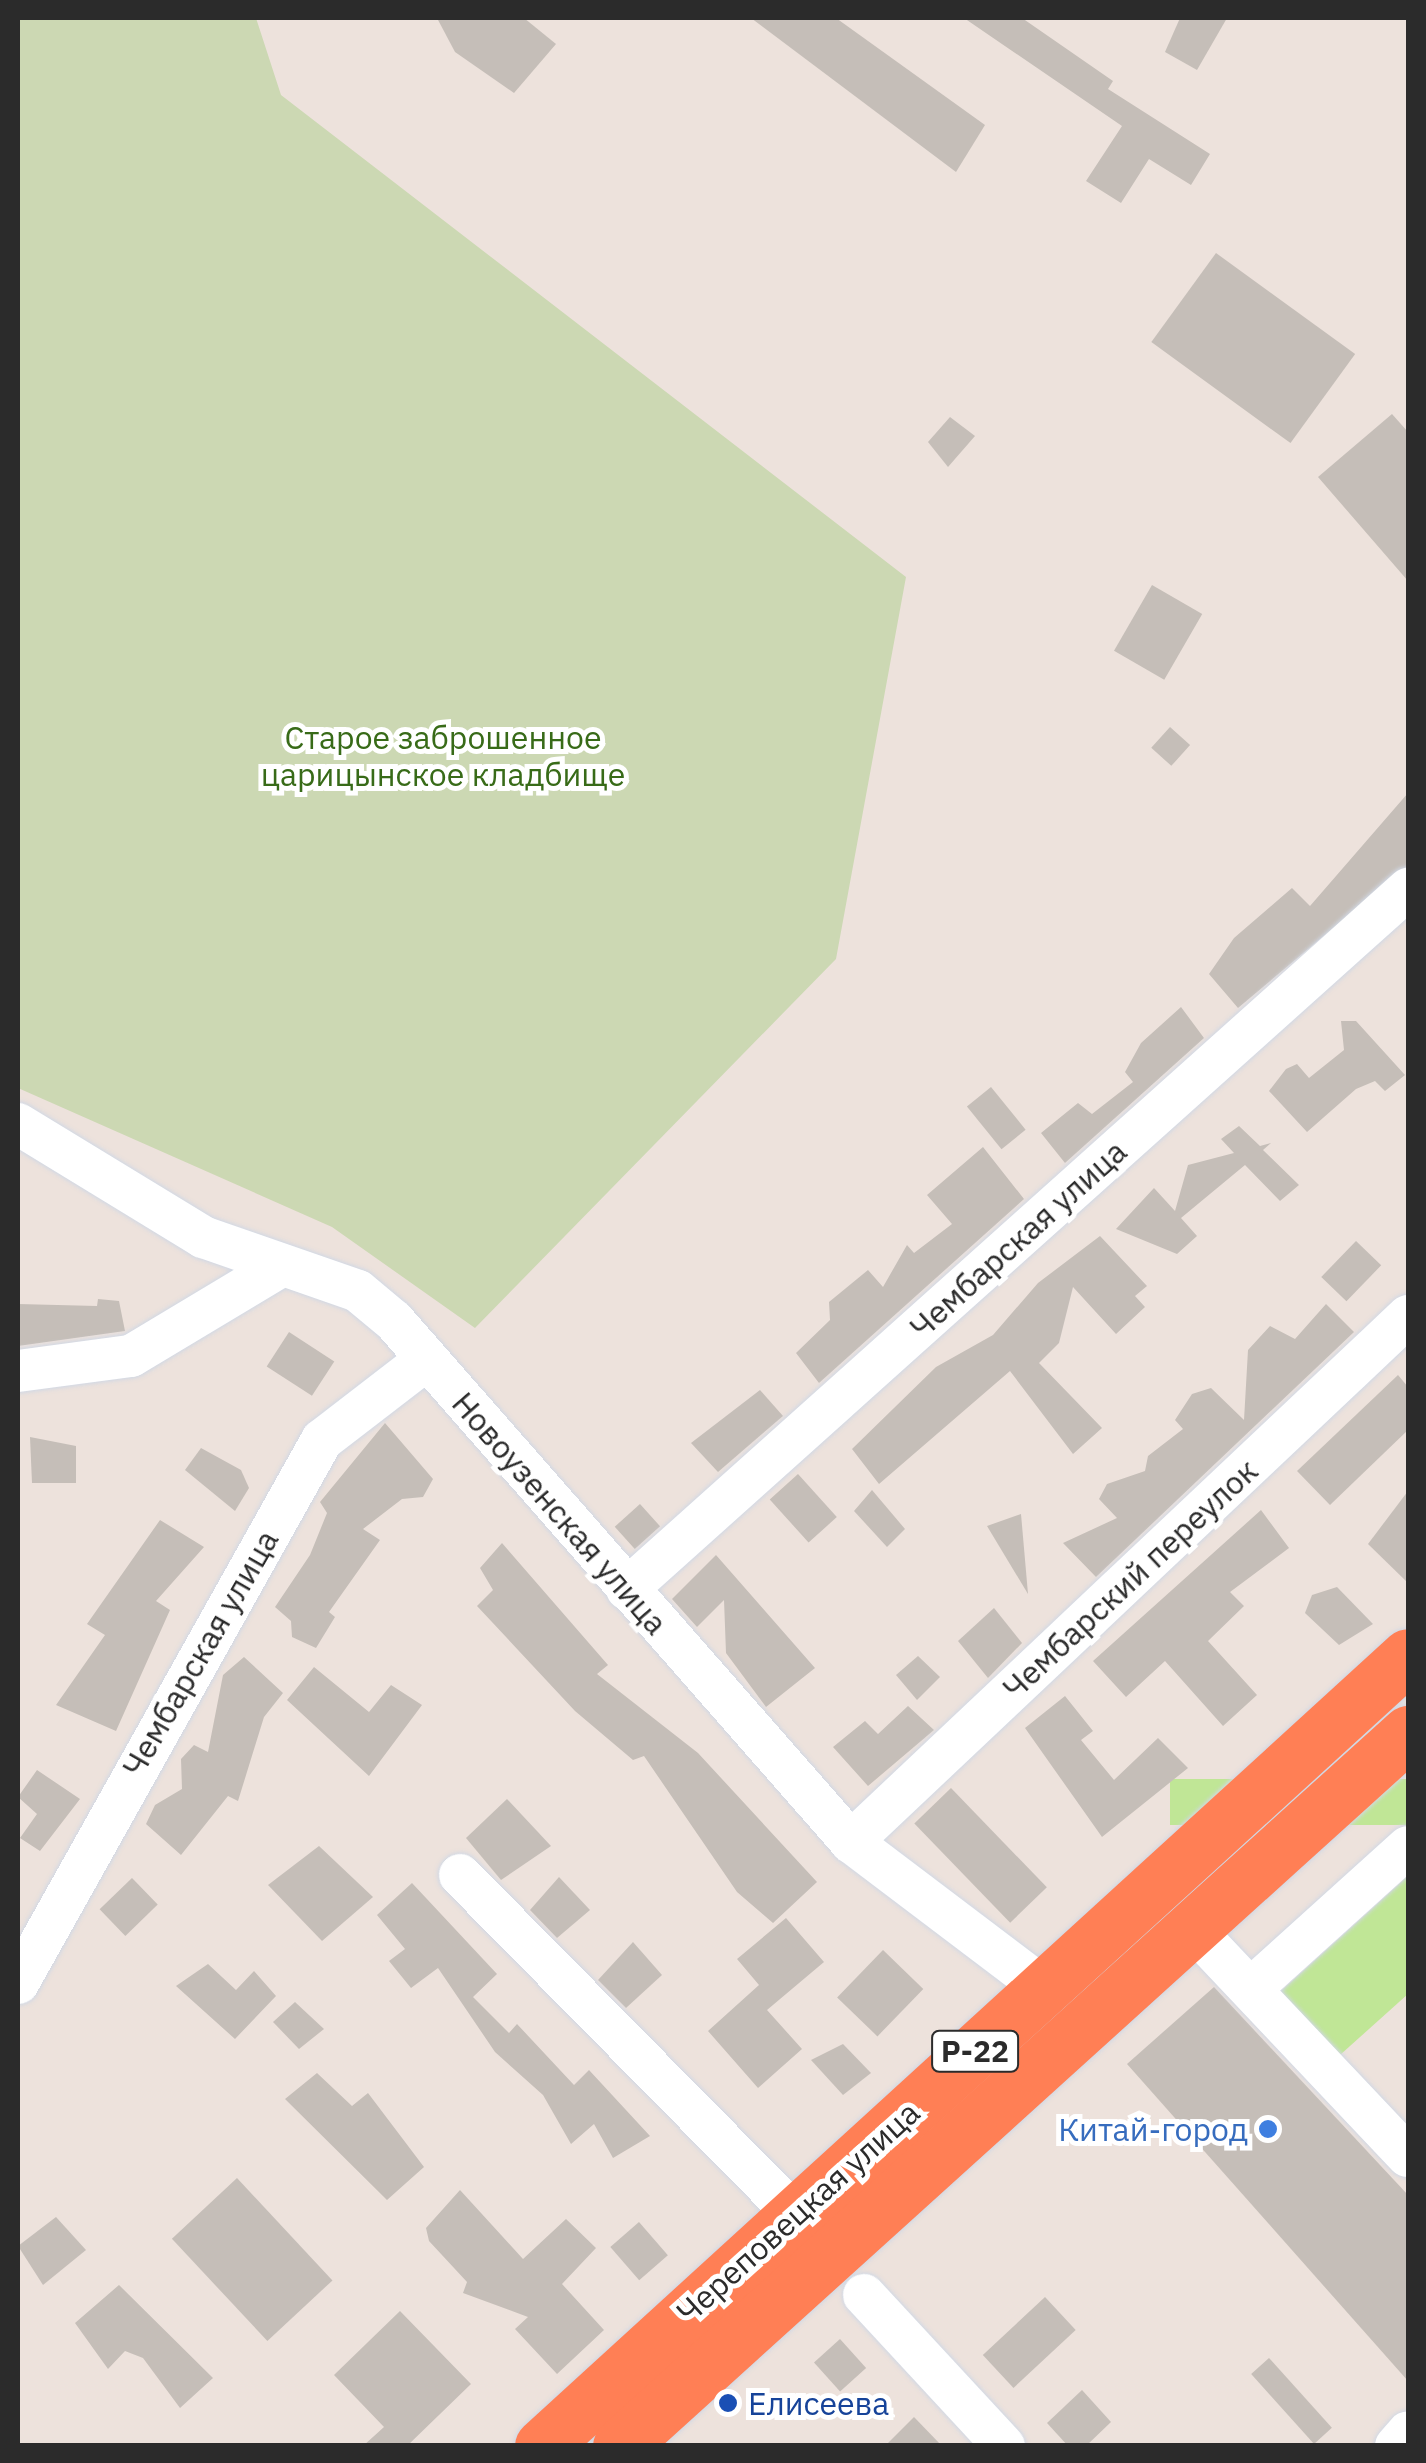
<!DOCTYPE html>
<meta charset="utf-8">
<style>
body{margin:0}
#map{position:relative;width:1426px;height:2463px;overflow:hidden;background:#ede2dc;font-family:"IBM Plex Sans",sans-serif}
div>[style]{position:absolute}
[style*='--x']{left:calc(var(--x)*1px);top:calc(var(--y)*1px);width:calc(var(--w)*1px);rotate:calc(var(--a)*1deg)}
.green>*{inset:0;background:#c0e696;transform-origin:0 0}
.cemetery>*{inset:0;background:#ccd8b3}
.building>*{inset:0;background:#c5beb8;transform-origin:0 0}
.roads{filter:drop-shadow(0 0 2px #d1d8e4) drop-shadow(0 0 2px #d1d8e4)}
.minor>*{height:42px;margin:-21px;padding:0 21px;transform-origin:21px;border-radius:21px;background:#fff}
.highway>*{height:55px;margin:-27.5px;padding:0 27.5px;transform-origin:27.5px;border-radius:27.5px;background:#ff7f55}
.dots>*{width:28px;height:28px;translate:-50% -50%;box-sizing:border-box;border:5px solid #fff;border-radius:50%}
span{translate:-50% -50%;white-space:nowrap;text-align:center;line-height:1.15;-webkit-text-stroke:10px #fff;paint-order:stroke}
.shield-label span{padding:2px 8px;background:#fff;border:2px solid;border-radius:8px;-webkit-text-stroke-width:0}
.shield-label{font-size:30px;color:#2b2b2b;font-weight:700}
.park-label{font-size:32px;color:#386b18}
.street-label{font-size:32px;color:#2b2b2b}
.shop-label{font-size:32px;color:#366cbe}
.right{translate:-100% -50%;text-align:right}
.transit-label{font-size:32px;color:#164399}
.left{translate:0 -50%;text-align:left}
.frame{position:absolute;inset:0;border:20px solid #2b2b2b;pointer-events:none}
</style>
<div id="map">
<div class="green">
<div style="left:1408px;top:1779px;width:46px;height:238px;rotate:90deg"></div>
<div style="clip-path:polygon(1408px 1876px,1408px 1994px,1340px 2055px,1281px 1991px)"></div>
</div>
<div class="cemetery">
<div style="clip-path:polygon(18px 18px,256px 18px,281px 95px,906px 577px,836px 959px,475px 1328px,332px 1227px,18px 1088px)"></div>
</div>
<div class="building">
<div style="clip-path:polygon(437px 18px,524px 18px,556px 44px,514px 93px,455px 52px)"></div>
<div style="clip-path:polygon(751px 18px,836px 18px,985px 125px,956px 172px)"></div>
<div style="clip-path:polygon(964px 18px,1022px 18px,1113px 81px,1108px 89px,1210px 154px,1191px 185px,1149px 159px,1121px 203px,1086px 181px,1122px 126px)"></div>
<div style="clip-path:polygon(1180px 18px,1227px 18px,1197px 70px,1165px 52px)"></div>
<div style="left:1216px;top:253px;width:172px;height:110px;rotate:36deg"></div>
<div style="clip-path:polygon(1392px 414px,1408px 432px,1408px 581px,1318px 477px)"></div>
<div style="clip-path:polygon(950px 417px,975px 436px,948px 467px,928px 442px)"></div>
<div style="left:1152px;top:585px;width:58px;height:76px;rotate:30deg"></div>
<div style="left:1170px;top:727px;width:27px;height:28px;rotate:42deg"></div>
<div style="clip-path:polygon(1408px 793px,1408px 865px,1238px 1008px,1209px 974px,1234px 938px,1292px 888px,1310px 906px)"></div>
<div style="clip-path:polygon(1181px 1007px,1204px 1038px,1065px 1163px,1041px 1133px,1078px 1103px,1092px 1114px,1133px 1082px,1125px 1072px,1141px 1043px)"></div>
<div style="clip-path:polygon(1341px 1021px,1356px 1021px,1405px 1075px,1385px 1091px,1375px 1081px,1356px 1089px,1307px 1132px,1269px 1091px,1286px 1069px,1297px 1064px,1309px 1078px,1344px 1050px)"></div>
<div style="left:991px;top:1087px;width:55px;height:31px;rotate:51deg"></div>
<div style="clip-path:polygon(1239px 1126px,1260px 1146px,1271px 1143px,1263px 1150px,1299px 1185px,1280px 1201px,1245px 1165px,1181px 1218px,1197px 1236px,1177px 1254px,1116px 1229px,1154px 1188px,1175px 1211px,1188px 1165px,1234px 1153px,1221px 1139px)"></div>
<div style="clip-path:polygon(983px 1147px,1024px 1199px,819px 1383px,796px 1353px,830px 1320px,829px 1302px,868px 1270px,883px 1287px,907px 1245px,914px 1253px,952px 1224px,927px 1195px)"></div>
<div style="clip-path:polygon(1100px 1236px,1147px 1286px,1135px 1296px,1145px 1307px,1116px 1334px,1073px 1287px,1059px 1343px,1039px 1363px,1102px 1428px,1073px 1454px,1010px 1371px,879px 1484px,852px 1449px,936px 1367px,993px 1335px,1038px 1283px)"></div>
<div style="left:1356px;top:1241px;width:35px;height:50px;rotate:44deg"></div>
<div style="clip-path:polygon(98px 1299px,119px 1301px,125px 1331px,18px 1346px,18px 1304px,97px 1306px)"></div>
<div style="clip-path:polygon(1326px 1304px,1354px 1332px,1096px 1577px,1063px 1543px,1117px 1518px,1099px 1499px,1107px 1484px,1145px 1471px,1148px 1456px,1183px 1429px,1175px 1420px,1192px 1394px,1211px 1388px,1244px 1420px,1248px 1350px,1270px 1326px,1295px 1339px)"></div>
<div style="left:289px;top:1332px;width:54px;height:41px;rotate:33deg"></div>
<div style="clip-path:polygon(1398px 1375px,1408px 1387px,1408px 1430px,1330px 1505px,1297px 1471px)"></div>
<div style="clip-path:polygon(760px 1390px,783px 1416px,718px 1472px,691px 1443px)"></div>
<div style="clip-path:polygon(385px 1423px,433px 1479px,423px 1497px,402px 1499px,363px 1529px,380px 1540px,329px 1612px,335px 1617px,316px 1648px,292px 1637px,291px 1621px,275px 1607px,310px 1555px,327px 1513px,320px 1502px)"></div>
<div style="clip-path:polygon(30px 1437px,76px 1446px,76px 1483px,32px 1483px)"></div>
<div style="clip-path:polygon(201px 1448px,241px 1470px,249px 1488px,235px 1511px,185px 1470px)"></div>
<div style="left:798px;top:1474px;width:58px;height:38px;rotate:48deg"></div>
<div style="clip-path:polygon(872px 1490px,905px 1529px,887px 1547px,854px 1511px)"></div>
<div style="clip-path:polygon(1408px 1491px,1408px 1583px,1368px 1544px)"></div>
<div style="left:640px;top:1504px;width:30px;height:34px;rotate:48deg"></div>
<div style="clip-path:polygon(1261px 1510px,1289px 1548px,1230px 1592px,1244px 1606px,1208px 1641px,1257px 1695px,1223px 1726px,1165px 1661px,1126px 1697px,1093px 1661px)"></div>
<div style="clip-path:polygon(1021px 1514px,1028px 1594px,987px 1526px)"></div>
<div style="clip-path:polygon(160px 1520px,204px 1547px,156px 1601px,170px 1610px,116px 1731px,56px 1705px,105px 1635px,87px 1624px)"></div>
<div style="clip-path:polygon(502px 1543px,608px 1665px,597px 1674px,698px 1753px,817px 1882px,773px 1923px,737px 1892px,644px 1756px,633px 1760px,575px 1711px,477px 1606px,493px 1590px,480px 1568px)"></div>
<div style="clip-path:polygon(716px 1555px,815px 1668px,766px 1707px,726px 1653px,724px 1600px,697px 1627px,672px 1599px)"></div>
<div style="clip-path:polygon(1337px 1587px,1373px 1624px,1339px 1645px,1305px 1613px,1312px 1595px)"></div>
<div style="clip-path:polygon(994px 1608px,1022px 1643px,988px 1678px,958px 1641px)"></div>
<div style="clip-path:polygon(918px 1656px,940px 1677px,917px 1700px,896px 1675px)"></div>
<div style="clip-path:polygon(244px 1657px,283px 1693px,264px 1717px,238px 1801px,228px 1796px,181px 1855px,146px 1824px,155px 1805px,182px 1789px,181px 1759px,194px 1745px,208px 1752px,223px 1675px)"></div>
<div style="clip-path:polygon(314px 1667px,369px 1712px,391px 1685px,422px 1705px,369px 1776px,287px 1700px)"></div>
<div style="clip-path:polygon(1065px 1696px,1093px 1731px,1081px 1740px,1114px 1780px,1158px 1738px,1188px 1768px,1102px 1837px,1025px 1728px)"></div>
<div style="clip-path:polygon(908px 1706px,934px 1730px,868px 1786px,833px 1747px,865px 1721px,878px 1734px)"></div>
<div style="clip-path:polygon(37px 1770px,80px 1799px,40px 1851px,20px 1838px,37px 1814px,18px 1797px)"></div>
<div style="left:951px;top:1788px;width:138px;height:51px;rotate:46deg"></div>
<div style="clip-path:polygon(507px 1799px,551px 1846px,501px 1880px,466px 1838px)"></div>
<div style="clip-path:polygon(319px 1846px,373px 1897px,322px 1941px,268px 1885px)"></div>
<div style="clip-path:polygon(559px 1877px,590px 1910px,557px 1938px,530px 1910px)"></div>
<div style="left:132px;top:1878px;width:37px;height:45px;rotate:46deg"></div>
<div style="clip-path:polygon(412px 1883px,497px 1974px,473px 1997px,509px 2033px,517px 2024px,574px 2085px,589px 2070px,650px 2136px,613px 2158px,594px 2124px,571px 2144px,543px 2095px,495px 2052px,438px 1968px,411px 1988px,389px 1961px,405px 1949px,377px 1915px)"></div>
<div style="clip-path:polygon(786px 1918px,824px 1962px,767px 2010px,802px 2049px,758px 2088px,708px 2031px,759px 1985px,737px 1959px)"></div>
<div style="clip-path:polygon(633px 1942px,662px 1975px,626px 2008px,598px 1980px)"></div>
<div style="left:883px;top:1950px;width:56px;height:66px;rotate:44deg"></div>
<div style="clip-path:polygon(208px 1964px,236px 1990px,254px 1971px,276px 1996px,235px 2039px,176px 1986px)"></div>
<div style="clip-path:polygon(1214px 1987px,1408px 2195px,1408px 2381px,1127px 2064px)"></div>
<div style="clip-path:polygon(295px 2002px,324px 2029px,299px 2049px,273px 2022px)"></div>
<div style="clip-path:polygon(843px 2044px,871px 2073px,843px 2095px,811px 2060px)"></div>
<div style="clip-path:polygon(317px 2073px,352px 2106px,368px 2093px,424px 2167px,387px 2200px,285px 2099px)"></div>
<div style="left:237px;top:2178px;width:140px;height:89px;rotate:47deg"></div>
<div style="clip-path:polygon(460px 2190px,523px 2259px,566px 2219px,596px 2248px,562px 2284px,604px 2330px,557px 2374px,515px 2329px,528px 2317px,463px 2293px,467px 2282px,429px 2241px,426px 2228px)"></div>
<div style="clip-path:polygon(56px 2217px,86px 2250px,43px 2285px,18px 2246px)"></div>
<div style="left:639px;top:2222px;width:44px;height:38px;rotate:49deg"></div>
<div style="clip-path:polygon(119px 2285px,213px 2378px,180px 2408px,143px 2358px,125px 2351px,108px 2369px,75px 2323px)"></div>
<div style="left:1045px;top:2297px;width:45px;height:85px;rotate:47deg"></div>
<div style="clip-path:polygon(400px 2311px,471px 2384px,407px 2446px,363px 2446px,384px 2427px,334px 2375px)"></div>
<div style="left:840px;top:2339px;width:39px;height:35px;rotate:48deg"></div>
<div style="left:1269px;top:2358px;width:94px;height:24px;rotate:48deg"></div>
<div style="clip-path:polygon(1082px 2390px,1111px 2422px,1086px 2446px,1068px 2446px,1047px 2423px)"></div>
<div style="clip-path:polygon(914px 2417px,942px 2446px,885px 2446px)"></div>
</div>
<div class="roads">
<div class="minor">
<div style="--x:18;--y:1124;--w:217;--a:31.4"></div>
<div style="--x:203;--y:1237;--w:164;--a:19.2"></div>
<div style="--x:358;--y:1291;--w:47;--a:39.8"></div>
<div style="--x:394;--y:1321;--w:693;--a:48.74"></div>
<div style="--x:851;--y:1842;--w:242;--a:37.1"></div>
<div style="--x:18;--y:1371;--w:114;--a:-7.6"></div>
<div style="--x:131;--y:1356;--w:173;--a:-31"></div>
<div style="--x:627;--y:1589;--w:1049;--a:-41.87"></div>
<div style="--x:851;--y:1842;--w:766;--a:-43.36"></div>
<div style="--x:460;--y:1875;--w:477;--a:45.4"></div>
<div style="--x:1194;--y:1930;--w:311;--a:46.6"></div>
<div style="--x:18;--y:1983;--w:622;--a:-60.76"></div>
<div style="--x:322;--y:1440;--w:131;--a:-37.6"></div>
<div style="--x:1254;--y:1986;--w:207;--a:-42.1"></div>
<div style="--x:864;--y:2295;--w:206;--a:47.2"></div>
<div style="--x:1396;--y:2446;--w:18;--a:-49"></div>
</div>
<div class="highway">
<div style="--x:542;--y:2446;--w:1172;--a:-42.37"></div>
<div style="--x:620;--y:2446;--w:1063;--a:-42.14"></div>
</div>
</div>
<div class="dots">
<div style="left:1268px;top:2129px;background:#3f7fe0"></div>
<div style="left:728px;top:2403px;background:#1a4fb4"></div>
</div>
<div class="shield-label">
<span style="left:975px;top:2051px">Р-22</span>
</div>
<div class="park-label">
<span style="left:443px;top:756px">Старое заброшенное<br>царицынское кладбище</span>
</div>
<div class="street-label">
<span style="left:1018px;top:1239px;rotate:-42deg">Чембарская улица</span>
<span style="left:560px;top:1513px;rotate:49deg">Новоузенская улица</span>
<span style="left:1130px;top:1579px;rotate:-43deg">Чембарский переулок</span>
<span style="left:200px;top:1653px;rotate:-60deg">Чембарская улица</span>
<span style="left:798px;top:2212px;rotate:-42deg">Череповецкая улица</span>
</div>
<div class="shop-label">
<span class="right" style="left:1248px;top:2129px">Китай-город</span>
</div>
<div class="transit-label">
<span class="left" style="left:748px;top:2403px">Елисеева</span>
</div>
<div class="frame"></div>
</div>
